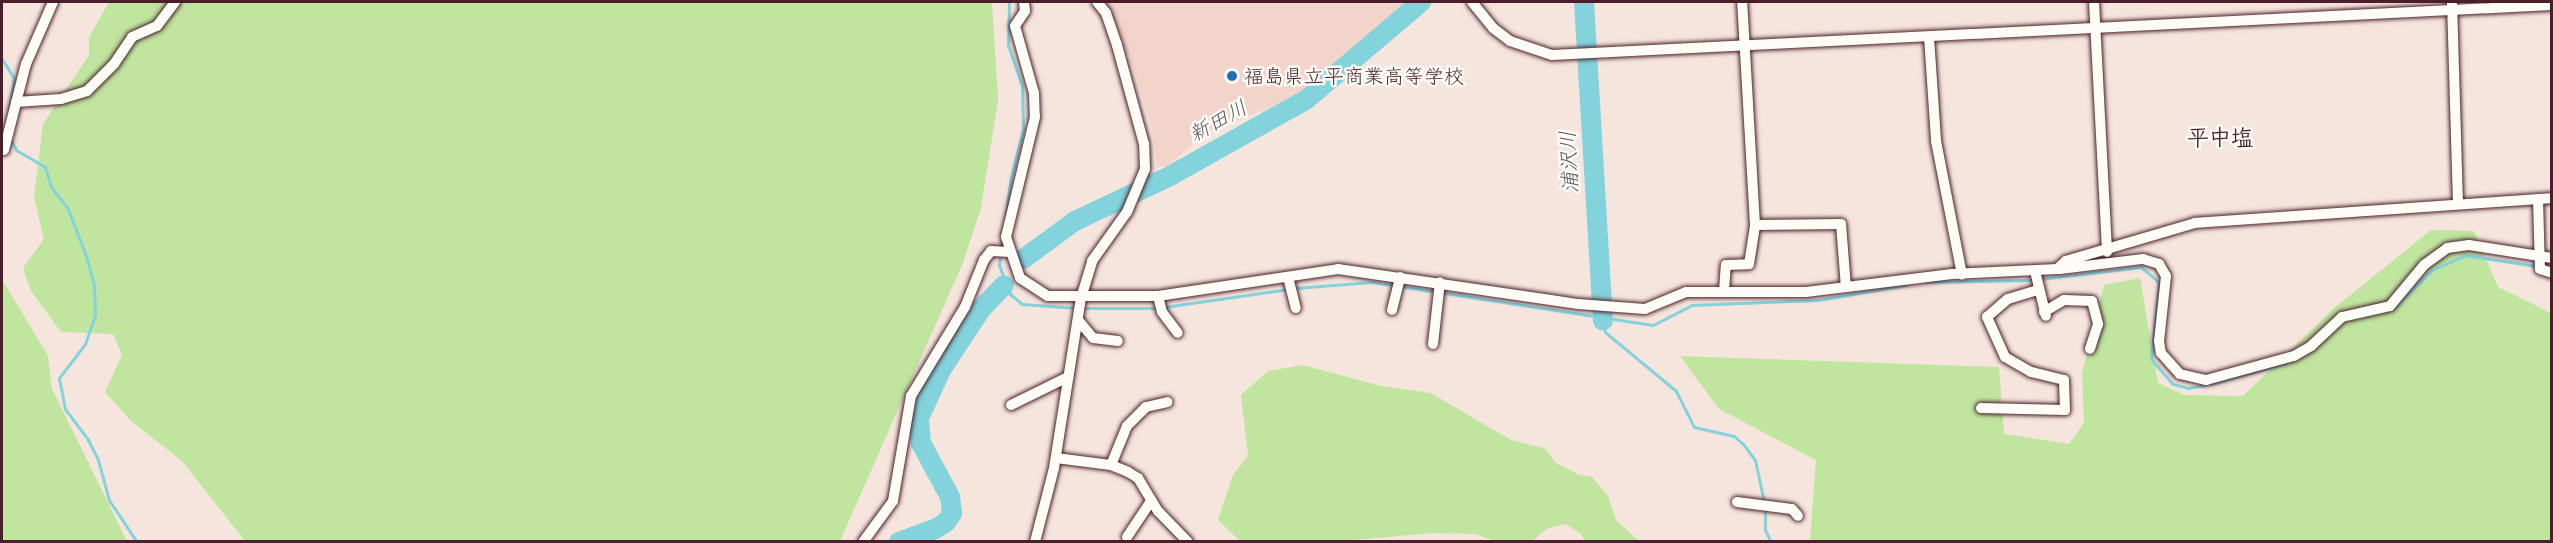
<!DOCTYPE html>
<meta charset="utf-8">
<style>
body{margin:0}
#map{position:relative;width:2553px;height:543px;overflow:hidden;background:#f6e5dd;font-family:"Comic Neue","Klee One",sans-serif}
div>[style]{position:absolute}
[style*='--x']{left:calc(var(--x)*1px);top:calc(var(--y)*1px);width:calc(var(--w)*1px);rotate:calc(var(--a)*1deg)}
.built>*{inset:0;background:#f2d4ca}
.green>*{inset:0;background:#bfe59f}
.stream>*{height:3px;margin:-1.5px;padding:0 1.5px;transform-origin:1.5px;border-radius:1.5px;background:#83d3dd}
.river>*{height:20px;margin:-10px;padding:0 10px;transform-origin:10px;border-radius:10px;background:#83d3dd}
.roads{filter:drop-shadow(0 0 2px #4a1f2b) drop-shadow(0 0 2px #4a1f2b)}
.minor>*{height:10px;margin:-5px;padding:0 5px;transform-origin:5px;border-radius:5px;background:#fdfcf7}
.dots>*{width:16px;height:16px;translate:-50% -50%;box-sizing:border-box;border:3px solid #fdfcf7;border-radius:50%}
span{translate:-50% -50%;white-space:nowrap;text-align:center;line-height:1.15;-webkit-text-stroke:5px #fdfcf7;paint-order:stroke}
.poi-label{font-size:20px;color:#4a1f2b}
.left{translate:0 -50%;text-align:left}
.water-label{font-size:21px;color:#5b5560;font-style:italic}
.quarter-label{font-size:22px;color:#4a1f2b;font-weight:700}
.frame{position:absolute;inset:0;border:3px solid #4a1f2b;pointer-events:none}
</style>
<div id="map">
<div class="built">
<div style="clip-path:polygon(1105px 2px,1410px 2px,1365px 47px,1319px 84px,1273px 107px,1212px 129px,1167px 166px,1157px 167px,1153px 132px,1134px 69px)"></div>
</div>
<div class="green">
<div style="clip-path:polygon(109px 2px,992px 2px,998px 100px,981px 208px,962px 265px,840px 541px,245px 541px,182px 461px,131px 421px,105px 392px,122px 355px,113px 334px,61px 332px,31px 291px,23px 268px,44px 239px,34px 197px,43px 124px,89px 55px,89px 37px)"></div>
<div style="clip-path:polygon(2431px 230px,2474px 231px,2498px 287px,2551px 313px,2551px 541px,1810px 541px,1816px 460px,1719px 409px,1680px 356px,1999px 367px,2004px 434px,2069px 444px,2084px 423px,2082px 374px,2104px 285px,2140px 278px,2158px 383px,2184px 395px,2243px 396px,2333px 309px)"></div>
<div style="clip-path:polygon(2px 268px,3px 281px,48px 356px,52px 389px,127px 541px,2px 541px)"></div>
<div style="clip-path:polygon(1303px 365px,1381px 386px,1431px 393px,1511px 440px,1544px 448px,1556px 463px,1579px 475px,1592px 477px,1608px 496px,1616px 520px,1639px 541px,1585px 541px,1580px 533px,1565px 524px,1548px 528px,1532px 541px,1494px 541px,1475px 534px,1432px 533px,1343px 541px,1240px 541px,1218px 520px,1233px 475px,1248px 456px,1241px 395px,1268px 371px)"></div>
</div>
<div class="stream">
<div style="--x:1009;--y:2;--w:43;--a:91.3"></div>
<div style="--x:1008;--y:45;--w:43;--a:71.1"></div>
<div style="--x:1022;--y:86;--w:43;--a:88.7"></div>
<div style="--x:1023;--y:129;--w:49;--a:104"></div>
<div style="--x:1011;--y:177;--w:89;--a:97.8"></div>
<div style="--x:999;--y:265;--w:31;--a:69"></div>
<div style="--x:1010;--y:294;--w:16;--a:40"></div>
<div style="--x:1022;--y:304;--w:55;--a:4.2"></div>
<div style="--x:2;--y:59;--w:22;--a:58"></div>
<div style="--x:14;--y:78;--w:52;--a:98.9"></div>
<div style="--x:11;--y:140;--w:11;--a:63"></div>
<div style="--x:16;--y:150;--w:34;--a:30"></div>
<div style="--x:45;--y:167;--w:21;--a:73"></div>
<div style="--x:51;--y:187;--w:28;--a:52"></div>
<div style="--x:68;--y:209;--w:50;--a:69"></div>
<div style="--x:86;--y:256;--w:30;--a:75"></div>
<div style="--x:94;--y:285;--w:30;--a:88"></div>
<div style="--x:95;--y:315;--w:31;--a:109"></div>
<div style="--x:85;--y:344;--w:43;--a:127.4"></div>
<div style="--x:59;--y:378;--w:32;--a:79"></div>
<div style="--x:65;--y:409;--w:39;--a:53"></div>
<div style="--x:88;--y:440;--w:22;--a:63"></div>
<div style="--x:98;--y:460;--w:41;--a:74.6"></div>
<div style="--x:109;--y:500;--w:50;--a:56.3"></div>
<div style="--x:2040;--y:279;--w:102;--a:-6.8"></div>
<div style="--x:2141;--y:267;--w:23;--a:40"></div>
<div style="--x:2159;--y:282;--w:77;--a:95.9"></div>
<div style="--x:2151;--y:359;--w:33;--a:49"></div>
<div style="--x:2173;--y:384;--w:16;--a:15"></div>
<div style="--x:2188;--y:388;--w:17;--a:-10"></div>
<div style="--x:1926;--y:282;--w:107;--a:-1.1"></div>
<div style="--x:1295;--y:288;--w:77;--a:-4.5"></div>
<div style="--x:1372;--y:282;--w:284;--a:8.7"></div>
<div style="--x:1653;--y:325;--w:44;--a:-27.1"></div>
<div style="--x:1692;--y:305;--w:126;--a:-2.3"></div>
<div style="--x:1818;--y:300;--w:90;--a:-9.6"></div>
<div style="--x:1164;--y:307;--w:126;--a:-8.2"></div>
<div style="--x:1084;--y:308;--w:74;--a:0"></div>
<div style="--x:2393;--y:309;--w:55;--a:-45"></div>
<div style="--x:2432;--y:270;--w:36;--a:-24"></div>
<div style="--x:2465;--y:255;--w:72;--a:8.8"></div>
<div style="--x:1603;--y:320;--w:12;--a:81"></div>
<div style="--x:1605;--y:332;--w:92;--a:39.7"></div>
<div style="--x:1676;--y:391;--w:40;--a:63.4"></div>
<div style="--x:1694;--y:427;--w:41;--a:12.7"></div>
<div style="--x:1734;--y:436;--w:13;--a:42"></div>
<div style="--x:1744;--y:445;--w:19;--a:54"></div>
<div style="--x:1755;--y:460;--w:43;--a:77.9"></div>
<div style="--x:2211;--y:384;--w:78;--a:-15.6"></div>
<div style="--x:1765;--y:509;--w:21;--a:90"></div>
<div style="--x:1765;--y:530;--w:13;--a:63"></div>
</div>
<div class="river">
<div style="--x:1584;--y:2;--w:319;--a:86.6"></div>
<div style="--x:1023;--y:259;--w:64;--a:-36.2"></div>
<div style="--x:1075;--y:221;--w:105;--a:-25.3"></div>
<div style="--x:1170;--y:176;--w:157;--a:-29.3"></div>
<div style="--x:1307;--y:99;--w:150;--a:-40.4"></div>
<div style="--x:899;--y:542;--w:38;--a:-20"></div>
<div style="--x:935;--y:529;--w:13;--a:-32"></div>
<div style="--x:946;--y:522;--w:11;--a:-56"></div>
<div style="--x:952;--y:513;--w:16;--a:-97"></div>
<div style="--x:950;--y:497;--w:61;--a:-118.2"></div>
<div style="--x:921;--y:443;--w:25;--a:-95"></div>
<div style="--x:919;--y:418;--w:53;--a:-65.4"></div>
<div style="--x:941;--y:370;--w:73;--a:-56.7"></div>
<div style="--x:981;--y:309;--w:33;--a:-46"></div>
</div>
<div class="roads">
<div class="minor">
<div style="--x:1024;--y:2;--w:9;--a:84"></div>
<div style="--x:1025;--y:11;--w:18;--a:124"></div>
<div style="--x:1015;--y:26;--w:70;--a:74.2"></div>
<div style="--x:1034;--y:93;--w:24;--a:88"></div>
<div style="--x:1035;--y:117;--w:123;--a:103.6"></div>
<div style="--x:1006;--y:237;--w:43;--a:71.1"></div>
<div style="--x:1020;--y:278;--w:33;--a:33"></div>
<div style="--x:1048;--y:296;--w:110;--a:0"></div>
<div style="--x:1158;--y:296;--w:182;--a:-8.5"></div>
<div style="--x:1338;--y:269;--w:243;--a:8.3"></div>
<div style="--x:1578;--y:304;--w:67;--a:4.3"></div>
<div style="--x:1645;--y:309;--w:44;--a:-22.5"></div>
<div style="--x:1686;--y:292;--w:120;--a:0"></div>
<div style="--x:1806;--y:292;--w:147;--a:-7"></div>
<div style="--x:1952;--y:274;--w:105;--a:-2.7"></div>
<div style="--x:2057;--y:269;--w:12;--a:-42"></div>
<div style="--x:2066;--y:261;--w:134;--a:-16.4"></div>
<div style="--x:2195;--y:223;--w:358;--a:-4"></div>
<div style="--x:1472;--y:2;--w:33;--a:51"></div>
<div style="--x:1493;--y:28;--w:21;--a:37"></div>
<div style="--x:1510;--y:41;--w:44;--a:18.4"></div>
<div style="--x:1552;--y:55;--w:1001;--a:-2.86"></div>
<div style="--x:2094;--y:2;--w:250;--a:87"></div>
<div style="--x:2452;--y:2;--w:202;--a:88.3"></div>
<div style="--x:1929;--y:37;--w:104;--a:86.1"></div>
<div style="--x:1936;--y:141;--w:136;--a:79"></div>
<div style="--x:16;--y:102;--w:45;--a:-3.8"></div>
<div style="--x:61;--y:99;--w:27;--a:-17"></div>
<div style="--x:87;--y:91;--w:38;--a:-45"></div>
<div style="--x:114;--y:64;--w:32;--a:-56"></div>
<div style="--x:132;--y:37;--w:27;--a:-24"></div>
<div style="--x:157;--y:26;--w:30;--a:-53"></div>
<div style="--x:4;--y:150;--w:89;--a:-75.7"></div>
<div style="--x:26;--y:64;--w:68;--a:-66.5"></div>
<div style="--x:2538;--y:199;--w:70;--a:88.4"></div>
<div style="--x:2540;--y:269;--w:13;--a:18"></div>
<div style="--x:1755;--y:225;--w:86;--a:-0.7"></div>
<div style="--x:1841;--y:224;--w:63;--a:85.5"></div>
<div style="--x:2060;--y:269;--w:84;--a:-6.9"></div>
<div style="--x:2143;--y:259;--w:17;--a:17"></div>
<div style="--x:2159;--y:264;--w:14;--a:60"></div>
<div style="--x:2166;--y:276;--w:65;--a:96.1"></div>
<div style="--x:2159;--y:341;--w:12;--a:81"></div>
<div style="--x:2161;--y:353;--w:28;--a:48"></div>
<div style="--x:2180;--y:374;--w:27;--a:13"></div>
<div style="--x:2206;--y:380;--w:91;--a:-15.3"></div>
<div style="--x:2294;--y:356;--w:20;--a:-30"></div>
<div style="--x:2311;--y:346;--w:42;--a:-43.1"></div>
<div style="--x:2342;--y:317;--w:49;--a:-12.9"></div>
<div style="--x:2390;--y:306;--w:53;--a:-50.3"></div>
<div style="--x:2424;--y:265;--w:29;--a:-36"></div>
<div style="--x:2447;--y:248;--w:22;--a:-8"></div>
<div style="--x:2469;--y:245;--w:84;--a:8.9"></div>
<div style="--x:2035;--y:271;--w:46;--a:76.3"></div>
<div style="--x:1288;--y:277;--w:32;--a:76"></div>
<div style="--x:1724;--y:291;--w:26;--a:-86"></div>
<div style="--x:1726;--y:265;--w:23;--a:-2"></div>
<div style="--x:1749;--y:264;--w:39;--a:-81"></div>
<div style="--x:1755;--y:225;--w:223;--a:-93.3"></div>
<div style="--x:1158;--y:296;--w:16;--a:76"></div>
<div style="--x:1162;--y:312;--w:26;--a:53"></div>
<div style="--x:1392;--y:310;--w:34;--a:-76"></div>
<div style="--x:2044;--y:312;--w:23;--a:-31"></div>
<div style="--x:2064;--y:300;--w:28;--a:2"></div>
<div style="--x:2092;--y:301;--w:24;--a:75"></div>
<div style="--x:2098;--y:324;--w:26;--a:108"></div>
<div style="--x:1078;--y:320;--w:23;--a:50"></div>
<div style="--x:1093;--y:338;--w:25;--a:7"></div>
<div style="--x:1433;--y:344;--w:62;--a:-83.6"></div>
<div style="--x:1011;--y:405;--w:64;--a:-26.2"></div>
<div style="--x:1981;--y:408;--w:84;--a:1.4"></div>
<div style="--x:2065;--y:410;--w:30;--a:-92"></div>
<div style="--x:2064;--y:380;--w:34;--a:-166"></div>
<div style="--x:2031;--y:372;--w:30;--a:-150"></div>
<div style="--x:2005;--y:357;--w:44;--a:-114.2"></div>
<div style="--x:1987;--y:317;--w:28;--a:-41"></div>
<div style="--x:2008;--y:299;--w:31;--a:-17"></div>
<div style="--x:1056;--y:458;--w:55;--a:7.3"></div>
<div style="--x:1111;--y:465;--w:18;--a:22"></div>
<div style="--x:1128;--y:472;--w:12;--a:31"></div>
<div style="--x:1138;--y:478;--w:39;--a:59"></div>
<div style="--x:1158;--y:511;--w:43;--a:45.9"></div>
<div style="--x:1111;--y:465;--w:42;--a:-67.7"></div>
<div style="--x:1127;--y:426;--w:27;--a:-45"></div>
<div style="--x:1146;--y:407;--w:22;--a:-13"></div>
<div style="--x:1737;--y:502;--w:55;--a:7.3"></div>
<div style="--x:1792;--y:509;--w:9;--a:49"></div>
<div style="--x:1127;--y:537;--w:43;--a:-56.3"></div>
<div style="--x:863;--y:542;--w:51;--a:-53.8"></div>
<div style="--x:893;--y:501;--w:107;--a:-80.3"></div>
<div style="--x:911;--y:396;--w:104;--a:-58.8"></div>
<div style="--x:965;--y:307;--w:51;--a:-68"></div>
<div style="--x:984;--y:260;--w:11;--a:-52"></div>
<div style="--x:991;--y:251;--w:19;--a:3"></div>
<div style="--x:1035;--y:542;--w:76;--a:-75.6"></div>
<div style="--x:1054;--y:468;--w:172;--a:-81"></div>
<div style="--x:1081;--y:298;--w:39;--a:-73"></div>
<div style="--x:1092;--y:261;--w:60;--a:-54.5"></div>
<div style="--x:1127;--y:212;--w:47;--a:-67.3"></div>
<div style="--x:1145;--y:169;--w:25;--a:-92"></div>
<div style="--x:1144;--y:144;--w:103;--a:-105.3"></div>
<div style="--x:1117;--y:45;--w:34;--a:-109"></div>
<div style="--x:1106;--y:13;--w:14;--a:-129"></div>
</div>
</div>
<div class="dots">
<div style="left:1232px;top:76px;background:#1f6fb2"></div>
</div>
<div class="poi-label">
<span class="left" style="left:1244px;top:76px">福島県立平商業高等学校</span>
</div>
<div class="water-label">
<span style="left:1218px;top:121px;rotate:-29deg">新田川</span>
<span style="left:1569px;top:162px;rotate:-93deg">浦沢川</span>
</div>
<div class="quarter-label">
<span style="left:2220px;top:139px">平中塩</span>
</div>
<div class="frame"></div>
</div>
